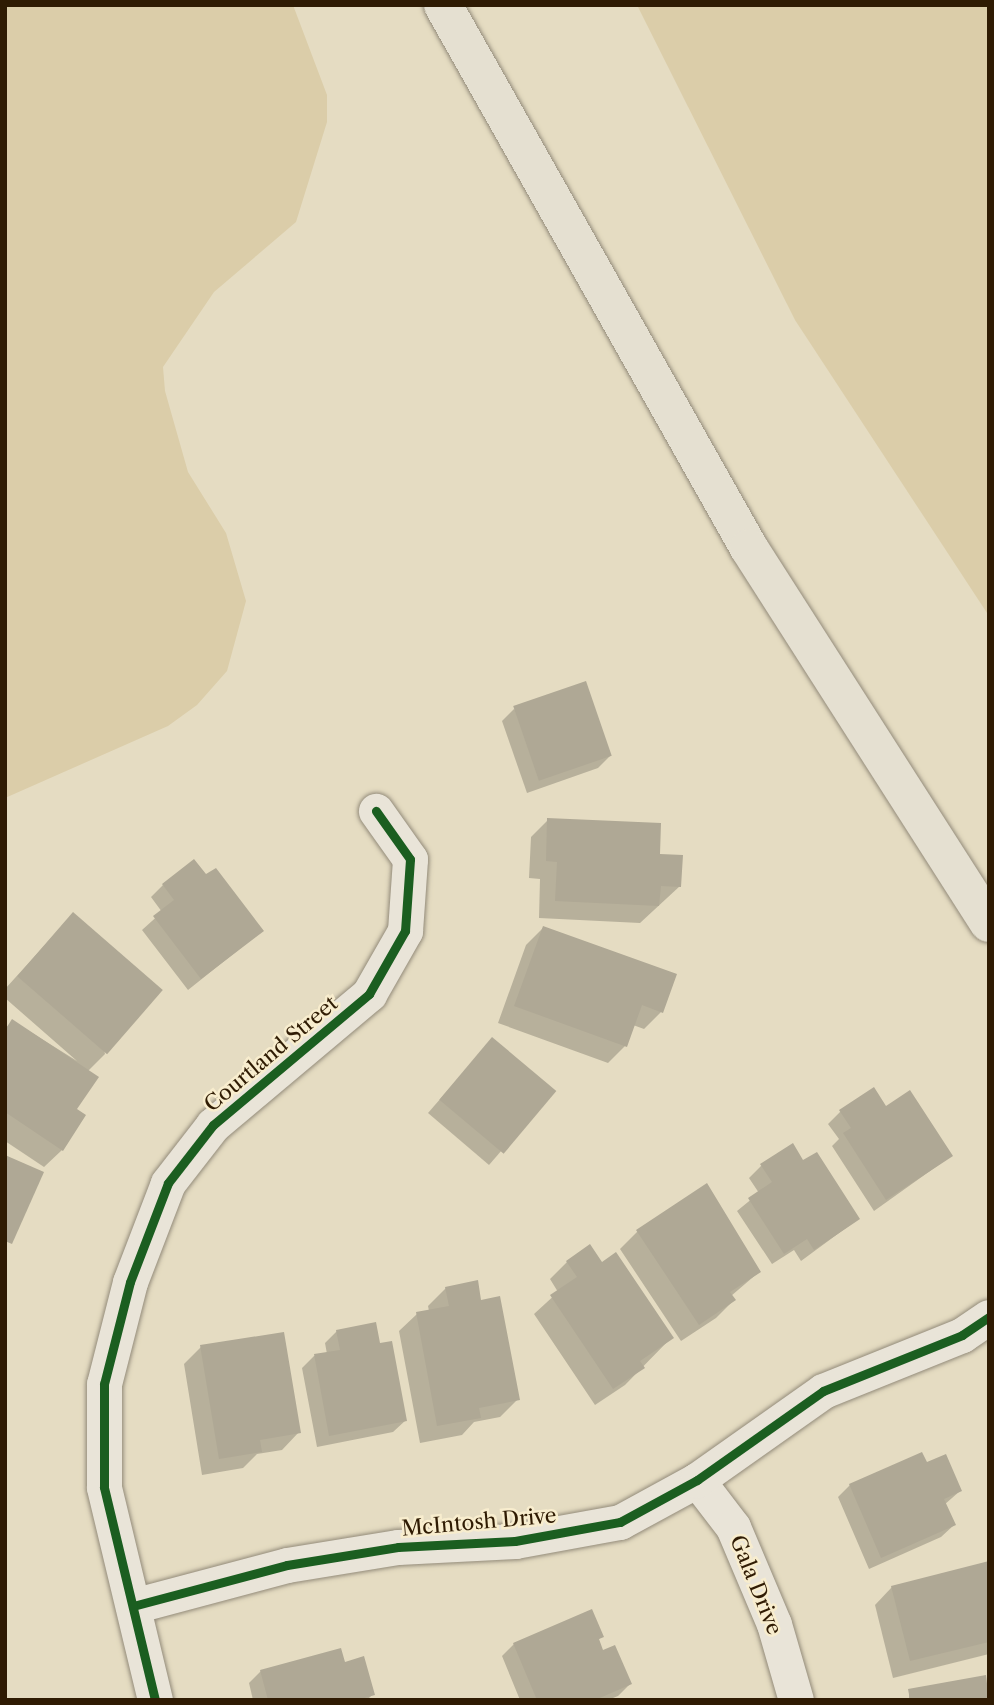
<!DOCTYPE html>
<style>
body{margin:0}
#map{position:relative;width:994px;height:1705px;overflow:hidden;background:#e5dcc2;font-family:"Libre Caslon Text",serif}
div>[style]{position:absolute}
[style*='--x']{left:calc(var(--x)*1px);top:calc(var(--y)*1px);width:calc(var(--w)*1px);rotate:calc(var(--a)*1deg)}
.green>*{inset:0;background:#dbcda9}
.shadow>*{inset:0;background:#0003;transform-origin:0 0}
.building>*{inset:0;background:#afa895;transform-origin:0 0}
.roads{filter:drop-shadow(0 0 2px #938b7a) drop-shadow(0 0 2px #938b7a)}
.street>*{height:35px;margin:-17.5px;padding:0 17.5px;transform-origin:17.5px;border-radius:17.5px;background:#e9e4d8}
.primary>*{height:38px;margin:-19px;padding:0 19px;transform-origin:19px;border-radius:19px;background:#e5e0d1}
.cycleway>*{height:9px;margin:-4.5px;padding:0 4.5px;transform-origin:4.5px;border-radius:4.5px;background:#1b5e20}
span{translate:-50% -50%;white-space:nowrap;text-align:center;line-height:1.15;-webkit-text-stroke:5px #f8edce;paint-order:stroke}
.street-label{font-size:21px;color:#2f1b03}
.frame{position:absolute;inset:0;border:7px solid #2f1b03;pointer-events:none}
</style>
<div id="map">
<div class="green">
<div style="clip-path:polygon(5px 5px,293px 5px,327px 95px,327px 122px,296px 222px,214px 292px,163px 367px,165px 391px,188px 472px,226px 533px,246px 601px,227px 671px,197px 705px,168px 726px,5px 798px)"></div>
<div style="clip-path:polygon(637px 5px,989px 5px,989px 616px,795px 320px)"></div>
</div>
<div class="shadow">
<div style="clip-path:polygon(514px 709px,610px 756px,598px 768px,527px 793px,502px 721px)"></div>
<div style="clip-path:polygon(548px 820px,680px 886px,640px 923px,539px 918px,540px 879px,529px 878px,531px 837px)"></div>
<div style="clip-path:polygon(163px 885px,262px 931px,188px 990px,142px 930px,162px 912px,151px 897px)"></div>
<div style="clip-path:polygon(73px 914px,105px 1054px,88px 1071px,62px 1150px,44px 1167px,5px 1141px,5px 1029px,13px 1021px,77px 1061px,5px 998px,5px 989px)"></div>
<div style="clip-path:polygon(543px 928px,661px 1012px,644px 1029px,633px 1025px,625px 1046px,608px 1063px,498px 1023px,526px 945px)"></div>
<div style="clip-path:polygon(481px 1052px,553px 1091px,489px 1165px,428px 1113px)"></div>
<div style="clip-path:polygon(886px 1109px,951px 1156px,874px 1211px,832px 1146px,839px 1139px,828px 1124px,840px 1112px)"></div>
<div style="clip-path:polygon(803px 1163px,858px 1219px,801px 1261px,794px 1250px,772px 1264px,737px 1211px,759px 1193px,749px 1178px,761px 1166px)"></div>
<div style="clip-path:polygon(706px 1186px,759px 1272px,731px 1296px,734px 1300px,716px 1318px,681px 1341px,620px 1249px,637px 1232px)"></div>
<div style="clip-path:polygon(567px 1262px,602px 1264px,671px 1338px,625px 1385px,595px 1405px,534px 1314px,558px 1292px,550px 1279px)"></div>
<div style="clip-path:polygon(446px 1288px,480px 1302px,518px 1399px,500px 1417px,474px 1422px,462px 1435px,420px 1443px,399px 1331px,417px 1314px,429px 1311px,428px 1306px)"></div>
<div style="clip-path:polygon(337px 1331px,379px 1345px,406px 1420px,393px 1432px,317px 1447px,302px 1368px,314px 1356px,327px 1354px,325px 1343px)"></div>
<div style="clip-path:polygon(201px 1347px,299px 1432px,282px 1450px,257px 1454px,243px 1468px,202px 1475px,184px 1364px)"></div>
<div style="clip-path:polygon(926px 1465px,960px 1491px,944px 1505px,954px 1525px,941px 1537px,869px 1569px,838px 1497px,850px 1485px)"></div>
<div style="clip-path:polygon(989px 1563px,989px 1654px,893px 1678px,875px 1605px,892px 1587px)"></div>
<div style="clip-path:polygon(602px 1636px,597px 1641px,602px 1653px,630px 1684px,618px 1696px,608px 1700px,520px 1700px,502px 1656px,514px 1644px)"></div>
<div style="clip-path:polygon(343px 1664px,373px 1694px,367px 1700px,253px 1700px,249px 1683px,261px 1671px)"></div>
<div style="left:909px;top:1691px;width:80px;height:13px"></div>
</div>
<div class="building">
<div style="left:586px;top:681px;width:79px;height:77px;rotate:71deg"></div>
<div style="clip-path:polygon(547px 818px,661px 823px,660px 854px,683px 855px,681px 887px,661px 886px,659px 906px,555px 901px,557px 862px,546px 861px)"></div>
<div style="clip-path:polygon(194px 859px,206px 874px,216px 868px,264px 931px,201px 979px,153px 916px,174px 900px,162px 884px)"></div>
<div style="left:73px;top:912px;width:119px;height:85px;rotate:41deg"></div>
<div style="clip-path:polygon(543px 926px,677px 974px,663px 1013px,642px 1005px,627px 1047px,514px 1006px)"></div>
<div style="clip-path:polygon(12px 1019px,99px 1077px,77px 1109px,86px 1115px,63px 1151px,5px 1112px,5px 1030px)"></div>
<div style="left:492px;top:1037px;width:84px;height:82px;rotate:40deg"></div>
<div style="clip-path:polygon(874px 1087px,886px 1106px,910px 1090px,953px 1156px,886px 1200px,843px 1133px,851px 1128px,839px 1110px)"></div>
<div style="clip-path:polygon(793px 1143px,803px 1160px,817px 1152px,860px 1219px,814px 1250px,807px 1239px,784px 1254px,748px 1198px,772px 1182px,760px 1164px)"></div>
<div style="clip-path:polygon(5px 1155px,44px 1172px,12px 1244px,5px 1241px)"></div>
<div style="clip-path:polygon(707px 1183px,761px 1272px,730px 1292px,736px 1300px,699px 1325px,636px 1230px)"></div>
<div style="clip-path:polygon(590px 1244px,602px 1262px,616px 1252px,674px 1338px,640px 1361px,645px 1368px,613px 1389px,550px 1295px,577px 1277px,566px 1261px)"></div>
<div style="clip-path:polygon(478px 1280px,481px 1300px,500px 1296px,520px 1400px,479px 1408px,481px 1418px,437px 1426px,416px 1312px,449px 1306px,445px 1287px)"></div>
<div style="clip-path:polygon(376px 1322px,380px 1343px,392px 1341px,407px 1421px,329px 1436px,314px 1354px,340px 1350px,336px 1330px)"></div>
<div style="clip-path:polygon(284px 1332px,301px 1433px,260px 1440px,262px 1452px,219px 1459px,200px 1345px)"></div>
<div style="clip-path:polygon(922px 1452px,927px 1462px,946px 1454px,962px 1491px,944px 1499px,956px 1525px,881px 1558px,849px 1484px)"></div>
<div style="clip-path:polygon(989px 1561px,989px 1642px,910px 1661px,891px 1586px)"></div>
<div style="clip-path:polygon(592px 1609px,604px 1637px,599px 1639px,603px 1650px,615px 1645px,632px 1684px,595px 1700px,537px 1700px,513px 1643px)"></div>
<div style="clip-path:polygon(341px 1648px,345px 1662px,364px 1656px,375px 1695px,357px 1700px,268px 1700px,260px 1670px)"></div>
<div style="clip-path:polygon(986px 1675px,989px 1700px,910px 1700px,908px 1689px)"></div>
</div>
<div class="roads">
<div class="street">
<div style="--x:697;--y:1480;--w:59;--a:52.5"></div>
<div style="--x:733;--y:1527;--w:105;--a:67.1"></div>
<div style="--x:774;--y:1624;--w:79;--a:73.9"></div>
<div style="--x:133;--y:1606;--w:159;--a:-14.9"></div>
<div style="--x:287;--y:1565;--w:112;--a:-9.2"></div>
<div style="--x:398;--y:1547;--w:117;--a:-2.9"></div>
<div style="--x:515;--y:1541;--w:107;--a:-10.3"></div>
<div style="--x:620;--y:1522;--w:88;--a:-28.6"></div>
<div style="--x:697;--y:1480;--w:154;--a:-35.2"></div>
<div style="--x:823;--y:1391;--w:150;--a:-21.9"></div>
<div style="--x:962;--y:1335;--w:32;--a:-34"></div>
<div style="--x:155;--y:1700;--w:219;--a:-103.5"></div>
<div style="--x:104;--y:1487;--w:103;--a:-90"></div>
<div style="--x:104;--y:1384;--w:105;--a:-75.7"></div>
<div style="--x:130;--y:1282;--w:106;--a:-69"></div>
<div style="--x:168;--y:1183;--w:73;--a:-52.2"></div>
<div style="--x:213;--y:1125;--w:204;--a:-40"></div>
<div style="--x:369;--y:994;--w:73;--a:-60.3"></div>
<div style="--x:405;--y:931;--w:72;--a:-86"></div>
<div style="--x:410;--y:859;--w:59;--a:-125.3"></div>
</div>
<div class="primary">
<div style="--x:443;--y:5;--w:623;--a:60.6"></div>
<div style="--x:749;--y:548;--w:445;--a:57.4"></div>
</div>
</div>
<div class="cycleway">
<div style="--x:133;--y:1606;--w:159;--a:-14.9"></div>
<div style="--x:287;--y:1565;--w:112;--a:-9.2"></div>
<div style="--x:398;--y:1547;--w:117;--a:-2.9"></div>
<div style="--x:515;--y:1541;--w:107;--a:-10.3"></div>
<div style="--x:620;--y:1522;--w:88;--a:-28.6"></div>
<div style="--x:697;--y:1480;--w:154;--a:-35.2"></div>
<div style="--x:823;--y:1391;--w:150;--a:-21.9"></div>
<div style="--x:962;--y:1335;--w:32;--a:-34"></div>
<div style="--x:155;--y:1700;--w:219;--a:-103.5"></div>
<div style="--x:104;--y:1487;--w:103;--a:-90"></div>
<div style="--x:104;--y:1384;--w:105;--a:-75.7"></div>
<div style="--x:130;--y:1282;--w:106;--a:-69"></div>
<div style="--x:168;--y:1183;--w:73;--a:-52.2"></div>
<div style="--x:213;--y:1125;--w:204;--a:-40"></div>
<div style="--x:369;--y:994;--w:73;--a:-60.3"></div>
<div style="--x:405;--y:931;--w:72;--a:-86"></div>
<div style="--x:410;--y:859;--w:59;--a:-125.3"></div>
</div>
<div class="street-label">
<span style="left:271px;top:1054px;rotate:-40deg">Courtland Street</span>
<span style="left:479px;top:1522px;rotate:-5deg">McIntosh Drive</span>
<span style="left:756px;top:1585px;rotate:68deg">Gala Drive</span>
</div>
<div class="frame"></div>
</div>
